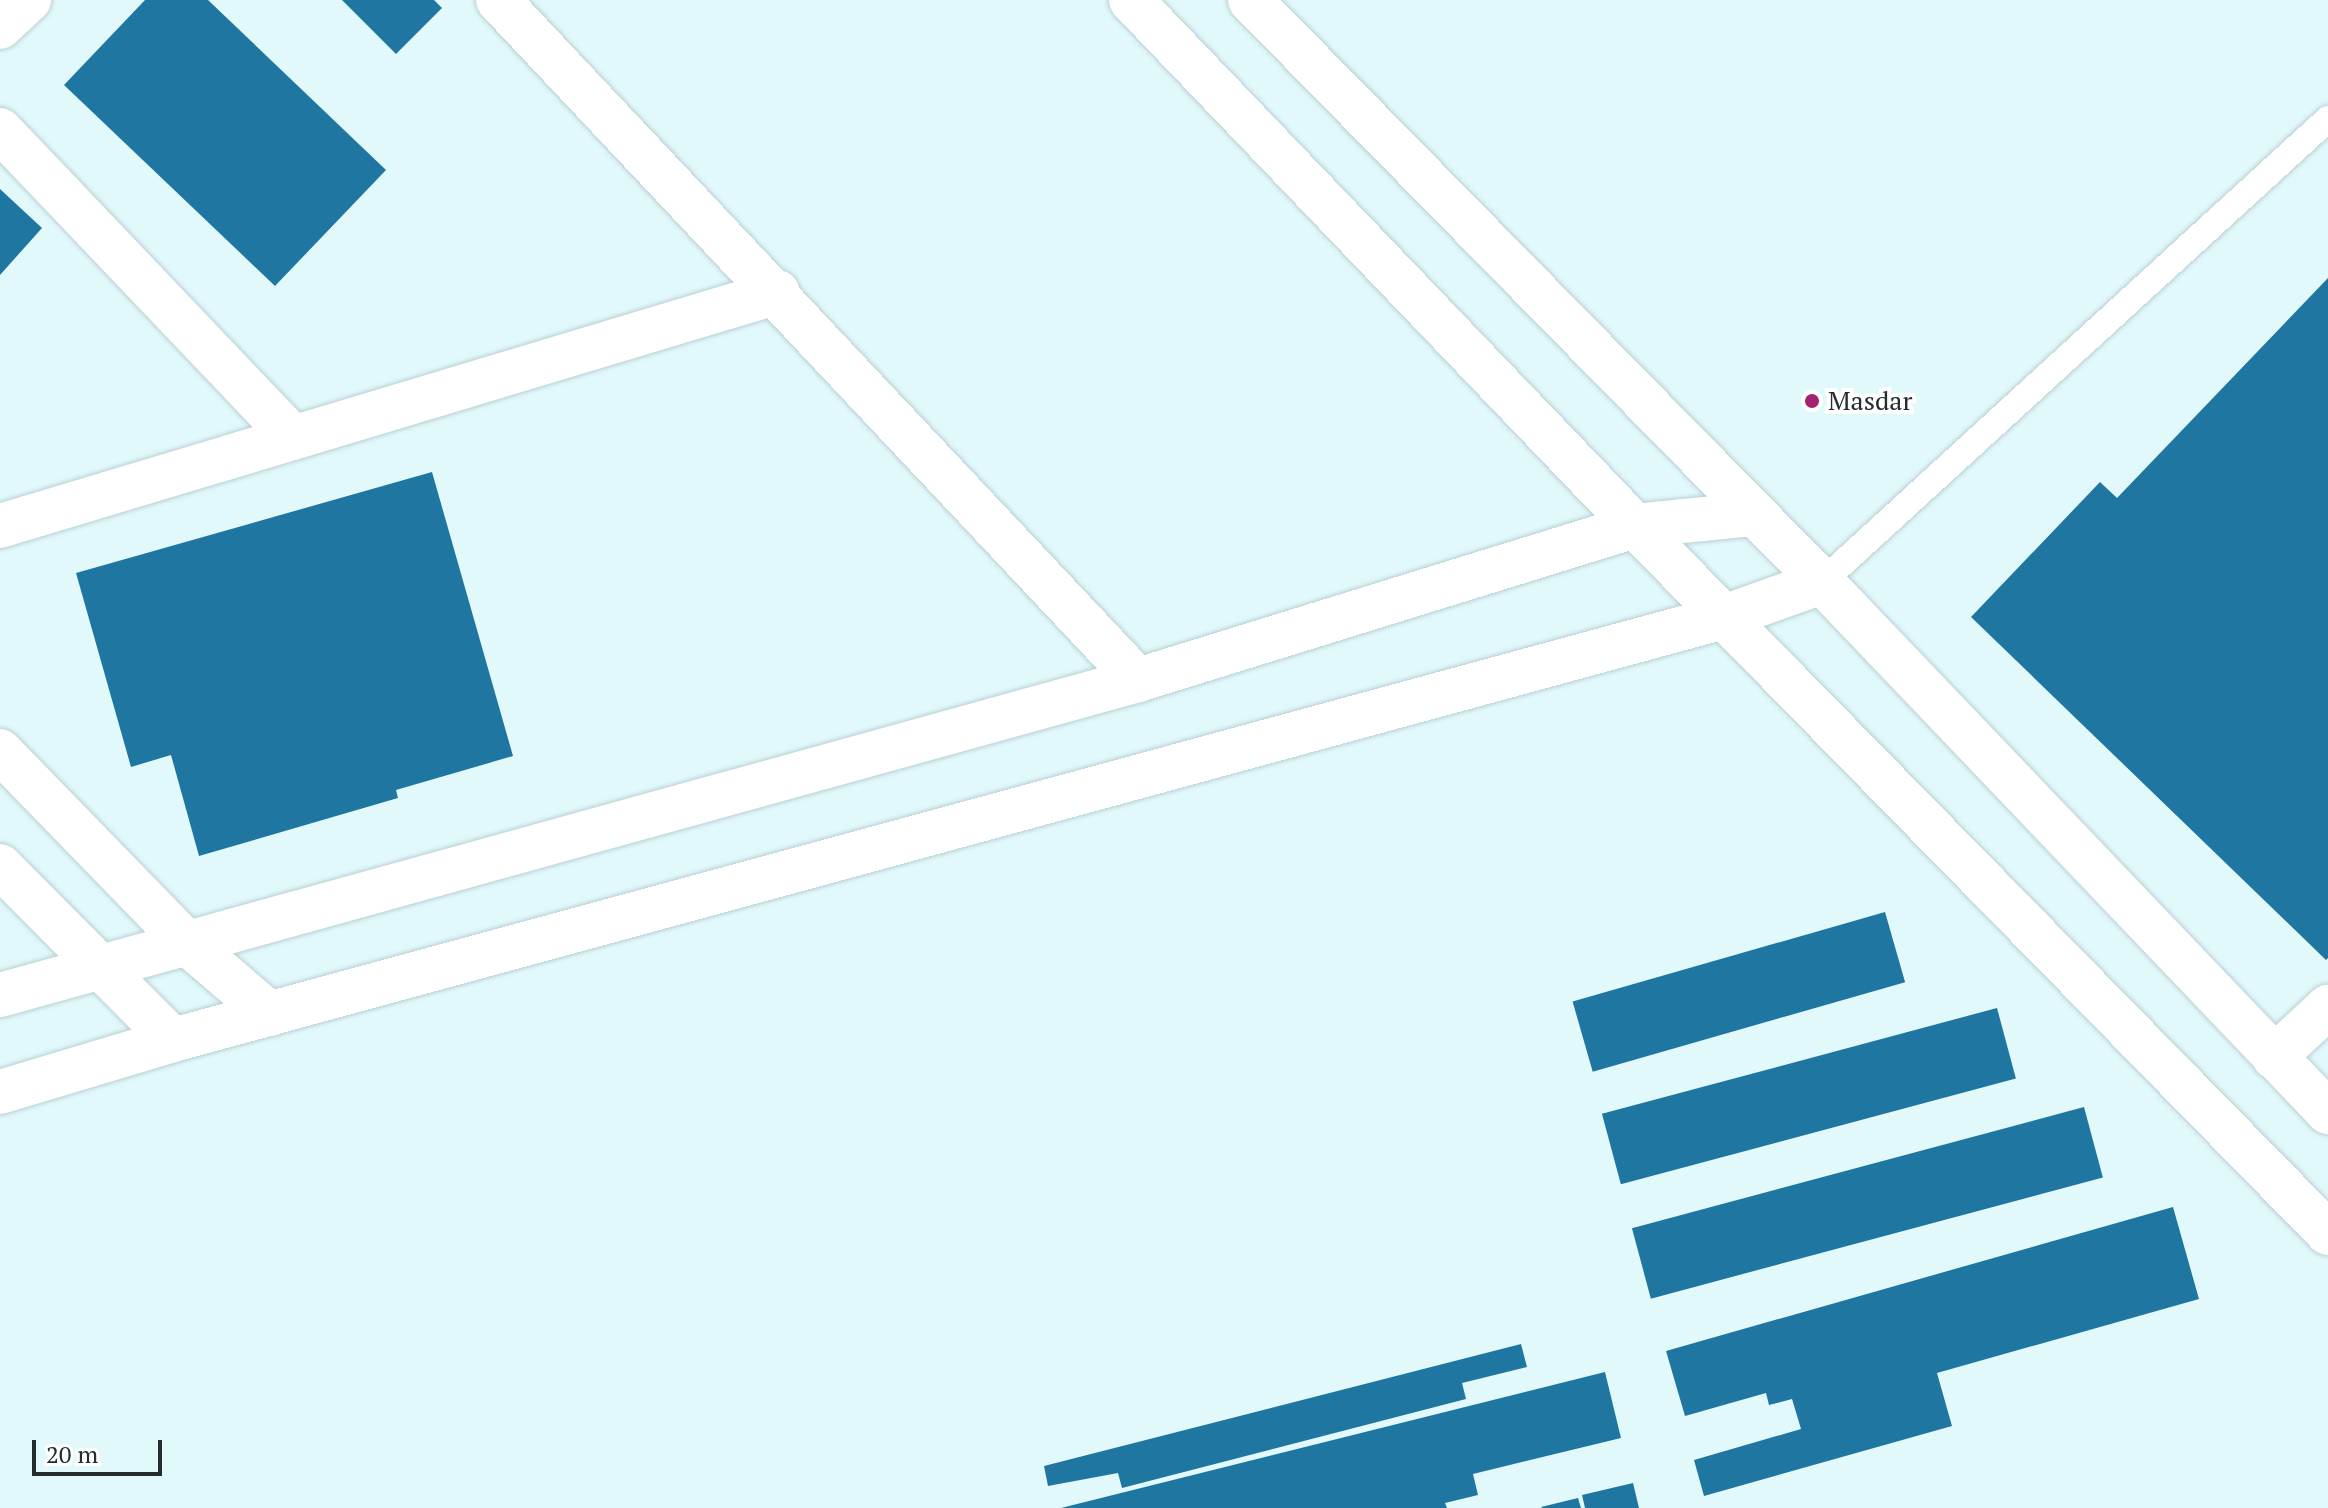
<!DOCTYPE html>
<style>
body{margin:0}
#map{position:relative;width:2328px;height:1508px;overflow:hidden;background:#e2f9fc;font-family:"PT Serif",serif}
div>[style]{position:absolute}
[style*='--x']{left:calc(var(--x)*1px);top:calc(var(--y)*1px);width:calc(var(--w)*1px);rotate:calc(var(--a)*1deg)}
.building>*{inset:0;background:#1f77a1;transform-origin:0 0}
.roads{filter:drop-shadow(0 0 2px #b9d0d3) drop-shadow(0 0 2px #b9d0d3)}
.service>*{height:26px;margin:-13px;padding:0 13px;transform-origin:13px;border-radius:13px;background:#fff}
.minor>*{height:44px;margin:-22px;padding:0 22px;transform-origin:22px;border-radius:22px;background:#fff}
.dots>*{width:22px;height:22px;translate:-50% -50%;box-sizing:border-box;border:4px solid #fff;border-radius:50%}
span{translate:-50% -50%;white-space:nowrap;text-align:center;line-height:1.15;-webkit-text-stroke:8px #fff;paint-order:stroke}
.poi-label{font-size:26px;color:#242d2e}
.left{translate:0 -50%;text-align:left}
.scale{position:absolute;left:32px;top:1440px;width:130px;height:36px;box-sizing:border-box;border:4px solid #242d2e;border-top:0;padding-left:10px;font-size:24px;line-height:28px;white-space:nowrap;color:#242d2e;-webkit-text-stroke:6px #fff;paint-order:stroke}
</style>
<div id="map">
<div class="building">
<div style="clip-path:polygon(145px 0,208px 0,386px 170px,275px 286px,64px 85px)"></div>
<div style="clip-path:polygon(342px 0,434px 0,442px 8px,396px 54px)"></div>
<div style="clip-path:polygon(0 189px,42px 228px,0 275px)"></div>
<div style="clip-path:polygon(2328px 278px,2328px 958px,2326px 960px,1971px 617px,2100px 482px,2117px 498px)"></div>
<div style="clip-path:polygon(432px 472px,513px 756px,396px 790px,398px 798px,199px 856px,171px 755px,131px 767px,76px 573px)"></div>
<div style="left:1885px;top:912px;width:73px;height:325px;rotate:74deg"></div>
<div style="left:1997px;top:1008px;width:73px;height:409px;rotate:75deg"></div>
<div style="left:2084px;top:1107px;width:73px;height:468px;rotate:75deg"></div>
<div style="clip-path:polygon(2173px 1207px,2199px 1299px,1937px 1373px,1952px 1426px,1704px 1496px,1694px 1460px,1801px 1429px,1792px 1399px,1769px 1405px,1766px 1393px,1685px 1416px,1666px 1351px)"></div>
<div style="clip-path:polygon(1521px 1344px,1527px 1367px,1462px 1383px,1466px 1399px,1122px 1488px,1118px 1473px,1048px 1486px,1044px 1466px)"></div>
<div style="clip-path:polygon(1605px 1372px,1621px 1438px,1473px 1474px,1478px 1495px,1445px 1503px,1447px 1508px,1061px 1508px)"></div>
<div style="clip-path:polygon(1633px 1483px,1639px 1508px,1585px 1508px,1582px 1495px)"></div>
<div style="clip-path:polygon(1578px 1498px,1581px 1508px,1542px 1508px,1541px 1507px)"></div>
</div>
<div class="roads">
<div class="service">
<div style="--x:1822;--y:582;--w:686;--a:-42.46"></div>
</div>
<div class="minor">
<div style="--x:498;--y:0;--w:934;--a:46.74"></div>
<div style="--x:1131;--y:0;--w:728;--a:46.22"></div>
<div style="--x:1635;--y:526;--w:990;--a:45.57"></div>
<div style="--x:1250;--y:0;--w:816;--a:45.5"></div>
<div style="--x:1822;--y:582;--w:733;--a:46.33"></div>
<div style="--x:0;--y:27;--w:40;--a:-43"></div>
<div style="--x:0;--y:130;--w:425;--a:46.4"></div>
<div style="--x:0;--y:526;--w:812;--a:-16.74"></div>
<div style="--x:0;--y:751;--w:269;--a:45.8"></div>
<div style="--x:188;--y:944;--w:108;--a:40.5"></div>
<div style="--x:0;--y:866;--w:245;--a:45.2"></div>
<div style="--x:0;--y:995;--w:1181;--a:-15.47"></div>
<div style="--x:1138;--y:680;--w:520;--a:-17.22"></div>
<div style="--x:1635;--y:526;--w:120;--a:-5.8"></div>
<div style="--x:2274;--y:1057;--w:74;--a:-42.8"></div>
<div style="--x:0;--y:1092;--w:181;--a:-16.7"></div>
<div style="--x:173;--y:1040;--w:1608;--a:-15.26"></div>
<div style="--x:1724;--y:617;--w:104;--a:-19.7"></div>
</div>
</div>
<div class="dots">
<div style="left:1812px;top:401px;background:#a32272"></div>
</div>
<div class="poi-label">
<span class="left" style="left:1828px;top:401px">Masdar</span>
</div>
<div class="scale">20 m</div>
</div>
